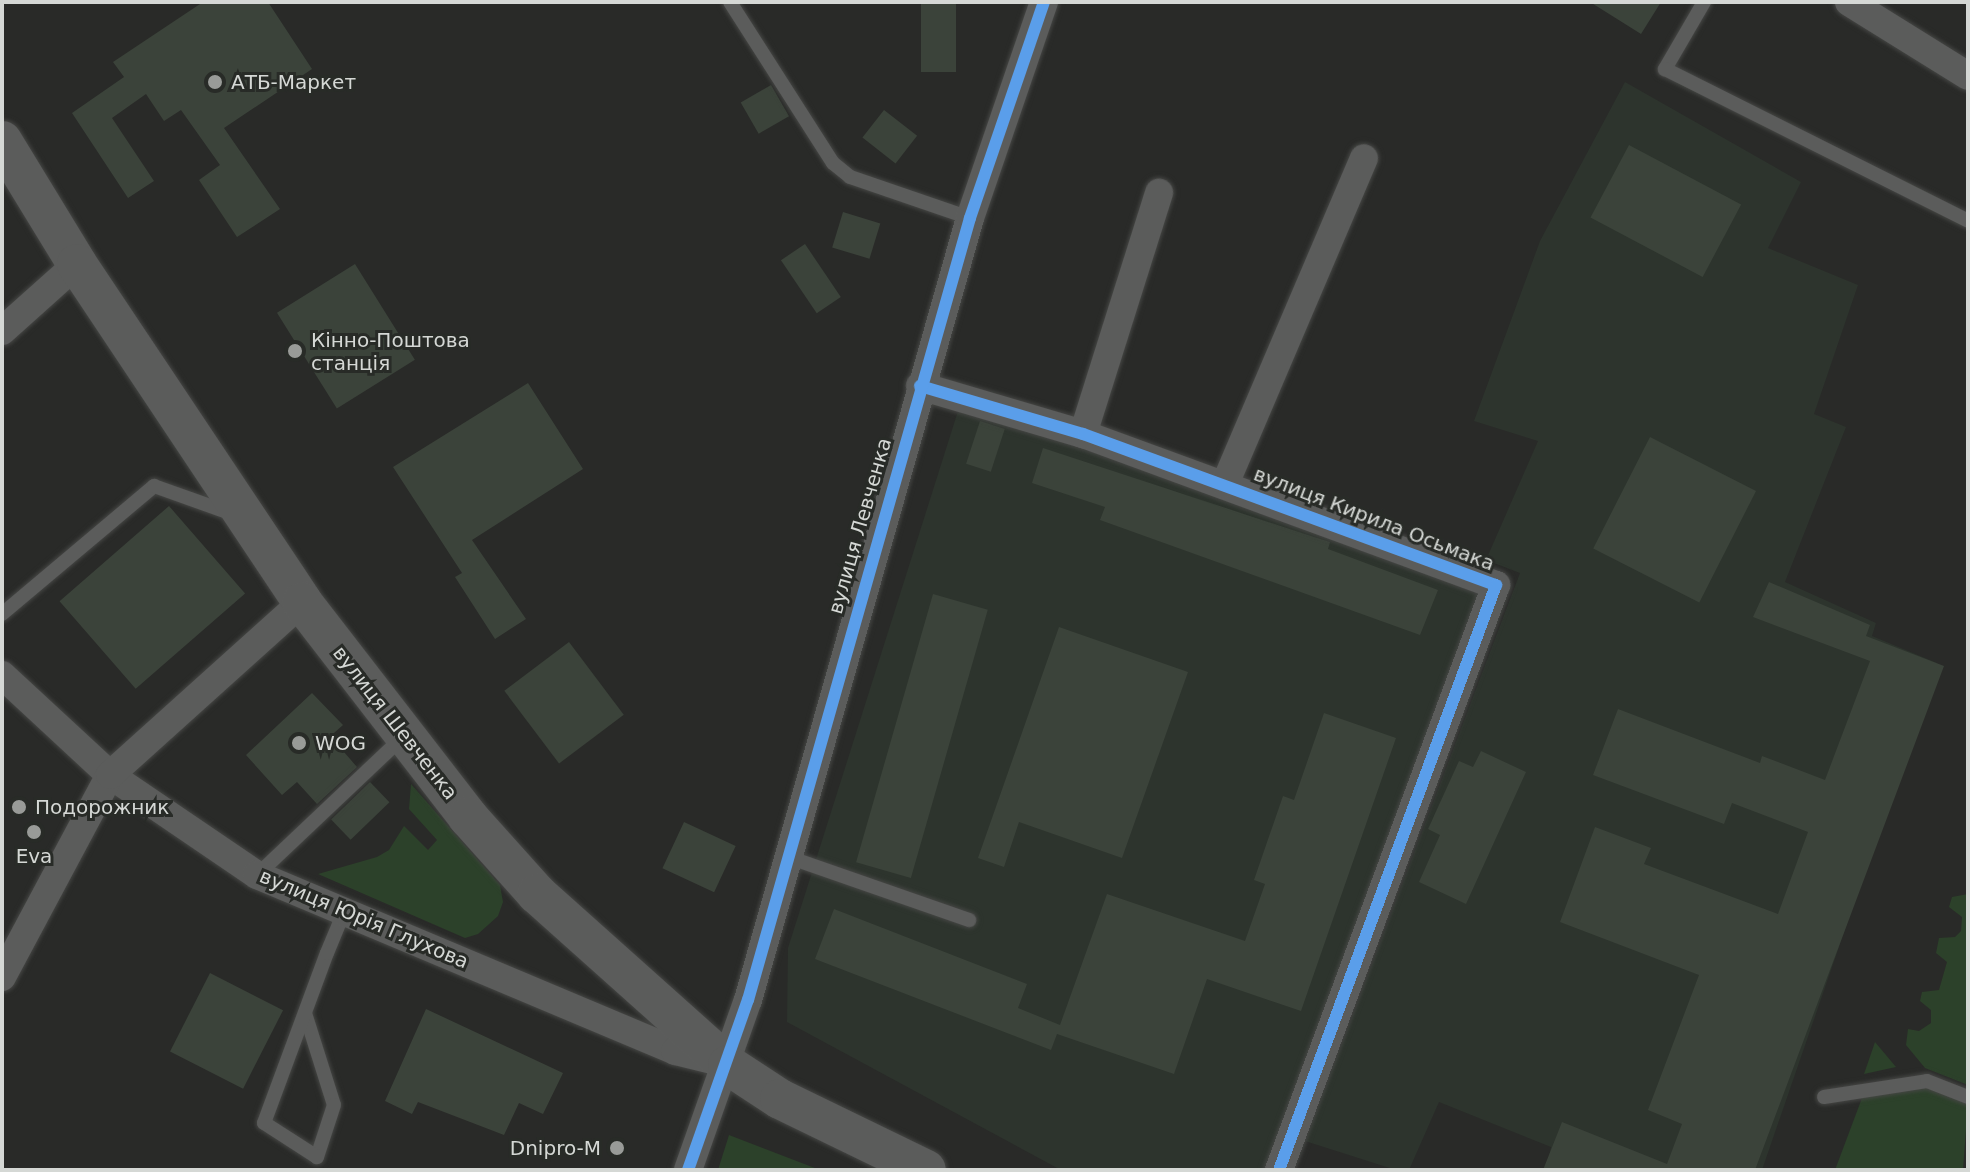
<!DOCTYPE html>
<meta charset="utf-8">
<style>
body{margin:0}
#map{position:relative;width:1970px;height:1172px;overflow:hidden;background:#292a28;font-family:"DejaVu Sans",sans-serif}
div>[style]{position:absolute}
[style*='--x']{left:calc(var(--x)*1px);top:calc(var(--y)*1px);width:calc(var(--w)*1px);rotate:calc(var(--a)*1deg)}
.built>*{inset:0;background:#2d342d}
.green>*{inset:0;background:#2c412a}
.building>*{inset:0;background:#3b433a;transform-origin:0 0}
.roads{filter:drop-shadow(0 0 2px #454644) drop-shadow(0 0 2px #454644)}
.service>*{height:14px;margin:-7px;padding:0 7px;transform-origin:7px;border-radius:7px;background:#5b5c5b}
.minor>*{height:28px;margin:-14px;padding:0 14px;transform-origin:14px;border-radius:14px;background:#5b5c5b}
.secondary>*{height:40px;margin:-20px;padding:0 20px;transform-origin:20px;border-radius:20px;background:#5b5c5b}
.cycleway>*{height:12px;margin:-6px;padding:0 6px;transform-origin:6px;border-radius:6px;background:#5a9eea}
.dots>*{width:22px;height:22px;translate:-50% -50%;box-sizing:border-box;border:4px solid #282b27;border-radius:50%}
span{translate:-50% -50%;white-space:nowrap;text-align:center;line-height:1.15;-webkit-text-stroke:6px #282b27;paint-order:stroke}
.poi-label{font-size:20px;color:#d5d8d5}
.left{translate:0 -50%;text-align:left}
.right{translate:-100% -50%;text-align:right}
.street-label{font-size:20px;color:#d5d8d5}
.frame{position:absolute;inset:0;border:4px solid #d5d8d5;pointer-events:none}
</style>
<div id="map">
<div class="built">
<div style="clip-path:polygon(1625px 82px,1801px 182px,1768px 248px,1858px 285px,1814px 414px,1846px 427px,1785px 582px,1876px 623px,1872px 636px,1937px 663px,1762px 1170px,1546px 1170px,1551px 1147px,1439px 1102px,1409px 1170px,1396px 1170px,1305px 1141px,1520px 573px,1486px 560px,1538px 441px,1474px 421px,1540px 241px)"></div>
<div style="clip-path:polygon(958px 411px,1027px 428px,1481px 594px,1266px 1170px,1061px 1170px,787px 1022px,788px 948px)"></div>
</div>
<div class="green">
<div style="clip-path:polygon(411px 784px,500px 885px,503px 902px,498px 916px,478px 934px,465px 938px,318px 874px,377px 857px,389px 850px,404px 826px,428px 850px,437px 840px,409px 809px)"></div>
<div style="clip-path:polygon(1968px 894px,1968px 1085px,1925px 1068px,1906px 1045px,1908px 1029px,1919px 1031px,1931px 1023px,1931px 1010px,1920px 1001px,1922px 992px,1939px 990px,1947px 962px,1936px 953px,1939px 938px,1955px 937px,1961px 931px,1962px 917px,1949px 907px,1952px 897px)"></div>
<div style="clip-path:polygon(1875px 1042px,1896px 1067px,1864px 1074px)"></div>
<div style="clip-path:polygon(1926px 1084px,1968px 1102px,1963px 1170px,1835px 1170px,1862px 1098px)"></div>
<div style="clip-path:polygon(729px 1135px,820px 1170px,718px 1170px)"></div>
</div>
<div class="building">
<div style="clip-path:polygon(203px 2px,268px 2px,312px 69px,224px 128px,280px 209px,237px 237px,199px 180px,220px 165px,181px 110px,164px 121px,146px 94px,112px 118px,154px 181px,128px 198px,72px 113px,124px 77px,113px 62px)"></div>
<div style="left:921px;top:2px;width:35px;height:70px"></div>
<div style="clip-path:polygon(1590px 2px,1661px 2px,1641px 34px)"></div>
<div style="left:771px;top:85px;width:36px;height:35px;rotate:60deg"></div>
<div style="left:884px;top:110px;width:42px;height:35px;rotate:38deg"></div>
<div style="left:1629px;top:145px;width:127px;height:82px;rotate:28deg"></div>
<div style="left:843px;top:212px;width:39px;height:37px;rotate:17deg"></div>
<div style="left:805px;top:244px;width:64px;height:29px;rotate:56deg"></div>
<div style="left:355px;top:264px;width:113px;height:92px;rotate:58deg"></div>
<div style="clip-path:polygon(528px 383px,583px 469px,472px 540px,526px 619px,495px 639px,455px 577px,462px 573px,393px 467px)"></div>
<div style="left:980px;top:421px;width:26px;height:45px;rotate:18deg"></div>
<div style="left:1650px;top:437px;width:119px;height:125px;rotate:27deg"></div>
<div style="clip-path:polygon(1043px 448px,1314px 537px,1330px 542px,1328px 549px,1438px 590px,1420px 635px,1100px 520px,1105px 507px,1032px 483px)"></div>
<div style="left:169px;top:506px;width:116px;height:145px;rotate:49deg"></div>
<div style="clip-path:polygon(1769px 582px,1870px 625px,1866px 636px,1944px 666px,1755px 1170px,1543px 1170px,1562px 1122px,1667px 1164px,1682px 1124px,1648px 1110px,1699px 975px,1560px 922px,1595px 827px,1651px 848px,1644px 864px,1778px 914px,1808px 832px,1732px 803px,1724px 824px,1593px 775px,1618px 709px,1760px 763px,1762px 756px,1825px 780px,1870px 661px,1753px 617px)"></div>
<div style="left:933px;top:594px;width:57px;height:279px;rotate:16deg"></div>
<div style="clip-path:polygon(1059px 627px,1188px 672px,1122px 858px,1019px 822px,1004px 867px,978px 858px)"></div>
<div style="left:569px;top:642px;width:91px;height:81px;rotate:53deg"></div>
<div style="clip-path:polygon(312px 693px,343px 725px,334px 733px,341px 741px,337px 744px,357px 767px,317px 804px,297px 782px,282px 795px,246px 755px)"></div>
<div style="clip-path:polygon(1324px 713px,1396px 738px,1301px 1011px,1207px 979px,1174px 1074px,1057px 1034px,1051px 1050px,815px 959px,834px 909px,1027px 984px,1018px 1008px,1060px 1025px,1107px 894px,1245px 941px,1265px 884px,1254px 880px,1283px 796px,1294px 800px)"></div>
<div style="clip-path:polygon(1481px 751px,1526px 772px,1466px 904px,1419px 882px,1440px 835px,1428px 829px,1459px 761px,1473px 767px)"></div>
<div style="left:370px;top:782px;width:28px;height:54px;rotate:46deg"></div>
<div style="left:684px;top:822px;width:57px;height:51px;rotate:25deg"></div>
<div style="left:210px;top:973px;width:82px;height:88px;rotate:27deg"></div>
<div style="clip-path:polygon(426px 1009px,563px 1073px,543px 1114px,519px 1103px,504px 1135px,418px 1102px,412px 1114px,385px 1101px)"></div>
</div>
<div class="roads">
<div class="service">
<div style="--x:730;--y:2;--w:191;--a:57.4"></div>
<div style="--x:833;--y:163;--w:22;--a:39"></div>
<div style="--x:850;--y:177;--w:127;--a:18.9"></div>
<div style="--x:1704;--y:2;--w:78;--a:120.2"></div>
<div style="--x:1665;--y:69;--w:339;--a:26.6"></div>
<div style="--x:2;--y:614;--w:199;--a:-40.1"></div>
<div style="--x:154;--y:486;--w:81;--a:19.6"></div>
<div style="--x:788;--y:857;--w:192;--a:19.2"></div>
<div style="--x:257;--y:875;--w:202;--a:-43.4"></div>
<div style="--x:305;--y:1013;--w:96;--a:72.5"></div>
<div style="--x:334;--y:1105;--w:55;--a:108.1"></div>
<div style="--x:317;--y:1157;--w:63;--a:-147.3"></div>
<div style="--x:264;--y:1123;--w:181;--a:-69.7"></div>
<div style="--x:327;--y:953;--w:44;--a:-67.5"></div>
<div style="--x:1824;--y:1097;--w:104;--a:-8.8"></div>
<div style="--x:1927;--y:1081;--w:44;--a:21.3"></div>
</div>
<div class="minor">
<div style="--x:1849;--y:2;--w:140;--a:31.9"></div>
<div style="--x:2;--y:331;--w:101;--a:-41.8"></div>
<div style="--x:920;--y:386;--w:170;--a:16.4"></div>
<div style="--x:1083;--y:434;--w:440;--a:20.1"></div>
<div style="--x:1496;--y:585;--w:624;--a:110.35"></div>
<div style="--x:1083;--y:434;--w:253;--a:-72.5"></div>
<div style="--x:1225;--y:484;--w:354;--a:-66.9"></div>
<div style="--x:2;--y:675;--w:147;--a:42.8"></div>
<div style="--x:110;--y:775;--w:178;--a:34.2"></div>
<div style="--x:257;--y:875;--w:454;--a:22.8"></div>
<div style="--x:675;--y:1051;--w:46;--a:13.7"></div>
<div style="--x:2;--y:977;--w:229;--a:-61.9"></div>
<div style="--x:110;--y:775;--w:258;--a:-42"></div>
<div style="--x:688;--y:1170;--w:180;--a:-70.6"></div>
<div style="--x:748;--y:1000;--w:813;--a:-74.15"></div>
<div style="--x:970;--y:218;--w:228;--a:-71.1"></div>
</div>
<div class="secondary">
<div style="--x:2;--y:141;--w:144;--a:58.6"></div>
<div style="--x:77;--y:264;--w:406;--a:56.3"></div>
<div style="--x:302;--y:602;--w:272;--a:52.3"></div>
<div style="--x:468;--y:817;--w:103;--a:48.1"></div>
<div style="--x:537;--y:894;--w:256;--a:41.8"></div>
<div style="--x:728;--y:1065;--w:62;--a:33.2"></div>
<div style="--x:780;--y:1099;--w:162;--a:25.9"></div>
</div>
</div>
<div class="cycleway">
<div style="--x:920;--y:386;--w:170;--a:16.4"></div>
<div style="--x:1083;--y:434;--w:440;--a:20.1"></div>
<div style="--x:1496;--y:585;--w:624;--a:110.35"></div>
<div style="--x:688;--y:1170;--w:180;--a:-70.6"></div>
<div style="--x:748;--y:1000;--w:813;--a:-74.15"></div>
<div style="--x:970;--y:218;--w:228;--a:-71.1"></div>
</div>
<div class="dots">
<div style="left:215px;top:82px;background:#999b98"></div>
<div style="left:295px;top:351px;background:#999b98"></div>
<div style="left:299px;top:743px;background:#999b98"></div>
<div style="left:19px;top:807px;background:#999b98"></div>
<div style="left:34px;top:832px;background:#999b98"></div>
<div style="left:617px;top:1148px;background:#999b98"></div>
</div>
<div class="poi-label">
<span class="left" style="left:231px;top:82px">АТБ-Маркет</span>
<span class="left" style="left:311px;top:352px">Кінно-Поштова<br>станція</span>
<span class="left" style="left:315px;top:743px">WOG</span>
<span class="left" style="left:35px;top:807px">Подорожник</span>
<span style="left:34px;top:856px">Eva</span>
<span class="right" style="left:601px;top:1148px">Dnipro-M</span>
</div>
<div class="street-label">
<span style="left:1374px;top:519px;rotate:21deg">вулиця Кирила Осьмака</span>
<span style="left:860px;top:526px;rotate:-74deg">вулиця Левченка</span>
<span style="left:395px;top:723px;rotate:52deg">вулиця Шевченка</span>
<span style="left:364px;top:919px;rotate:23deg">вулиця Юрія Глухова</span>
</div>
<div class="frame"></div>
</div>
